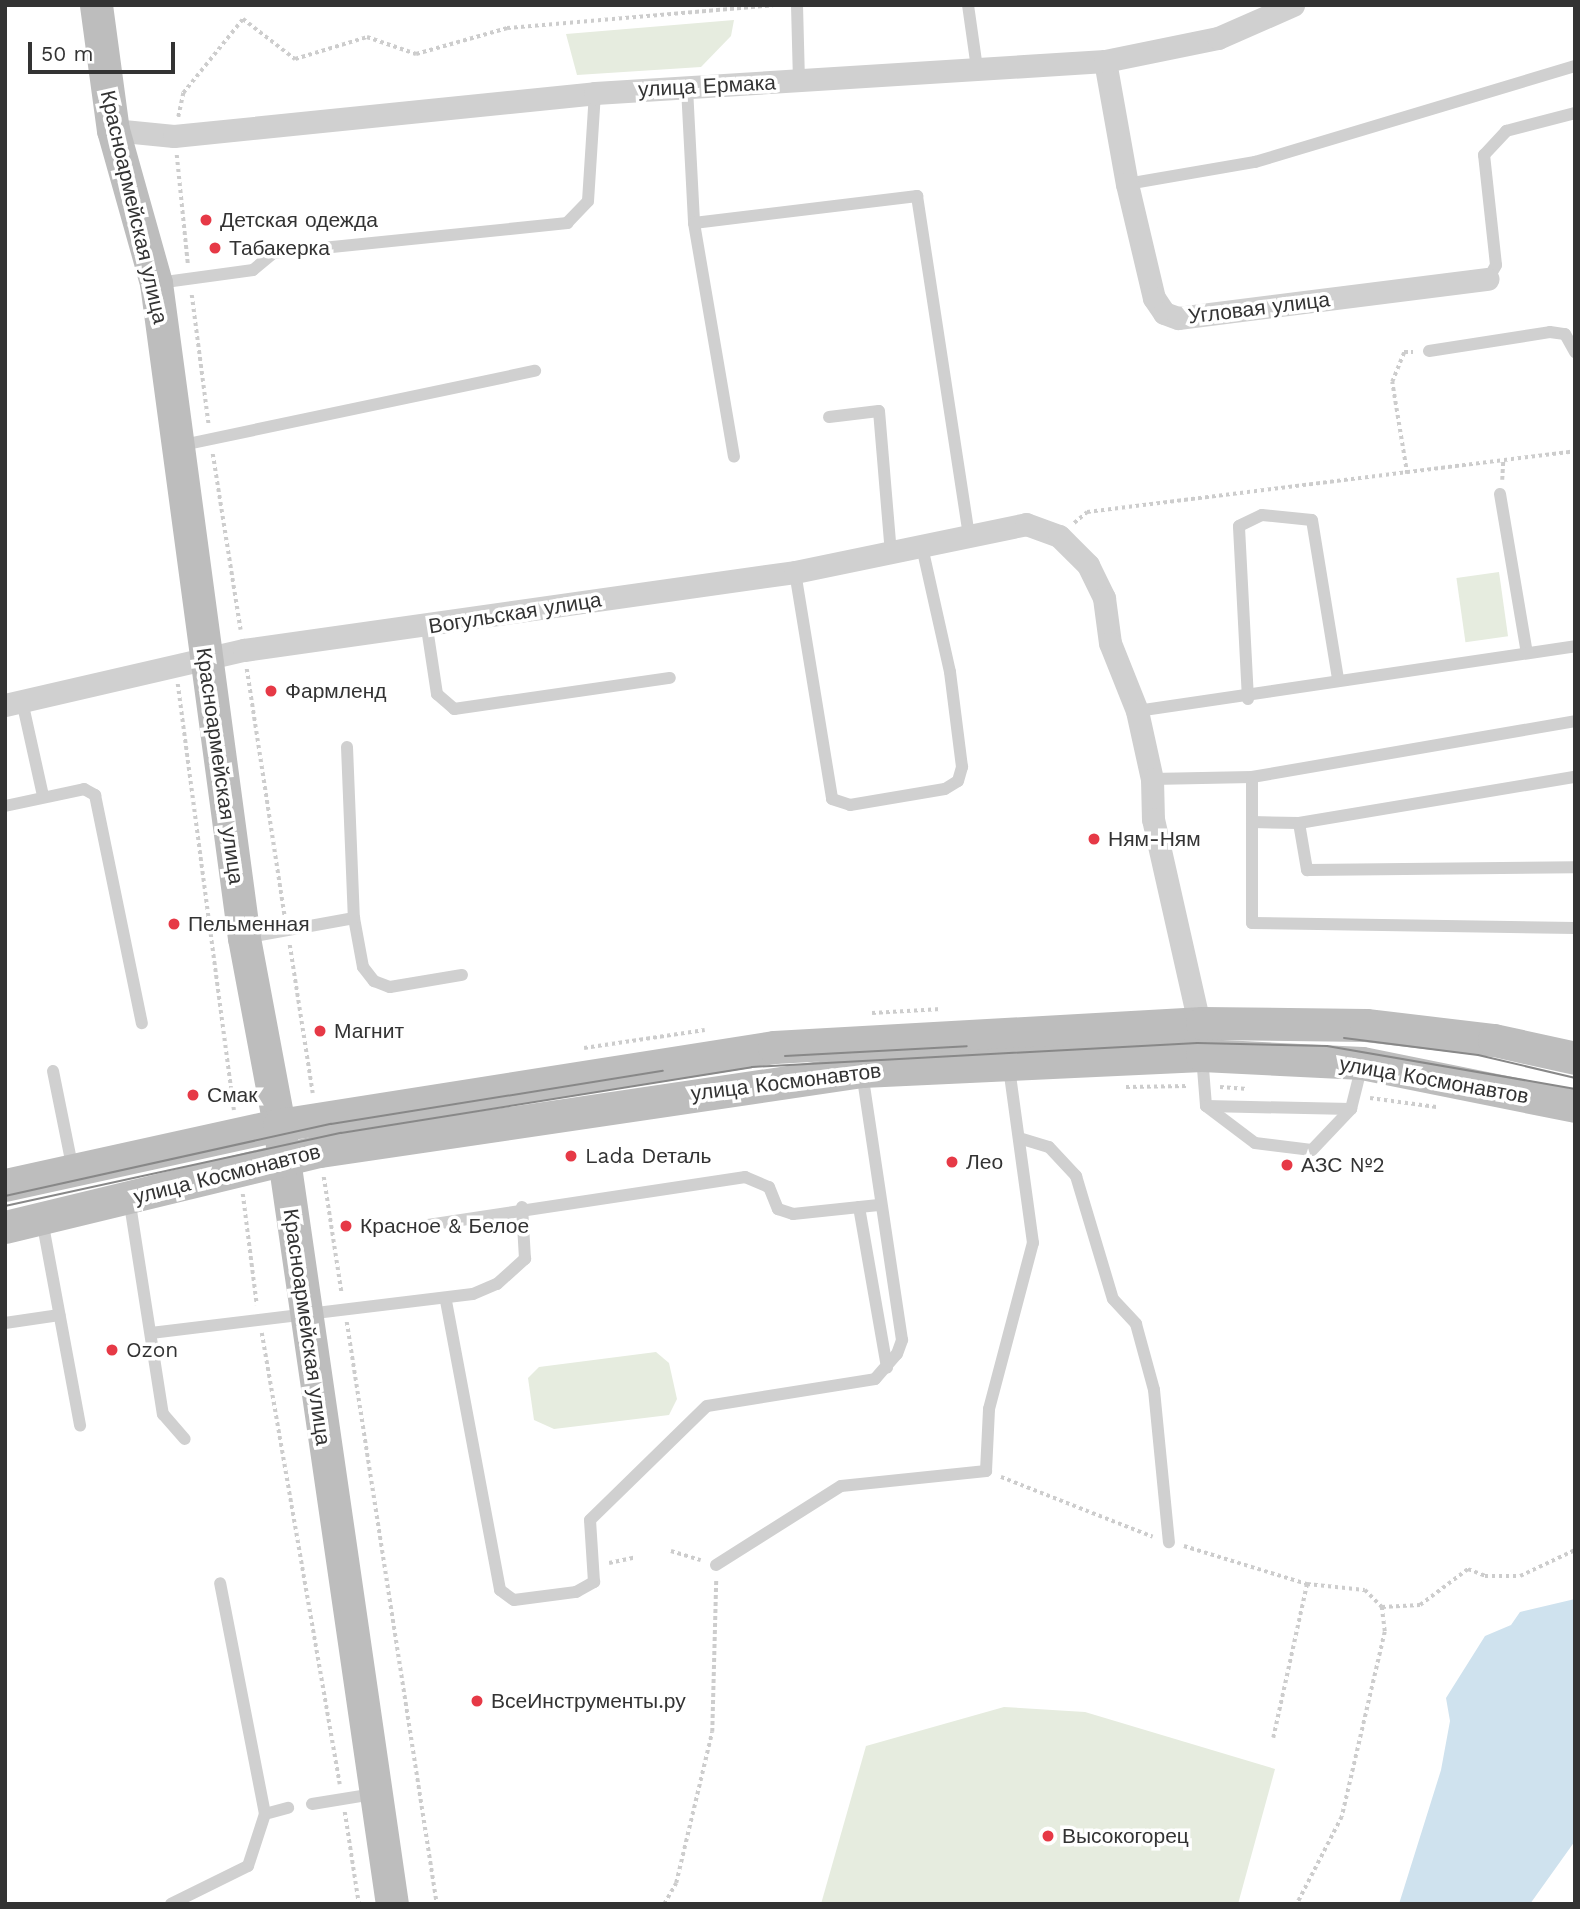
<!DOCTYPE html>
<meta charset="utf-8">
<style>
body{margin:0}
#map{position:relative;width:1580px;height:1909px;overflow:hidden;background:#fff;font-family:"Work Sans",sans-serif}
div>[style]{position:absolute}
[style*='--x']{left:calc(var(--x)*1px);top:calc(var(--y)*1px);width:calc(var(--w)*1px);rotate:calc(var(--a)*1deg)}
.green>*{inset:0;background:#e6ecdf;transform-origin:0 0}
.water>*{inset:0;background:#cfe2ee}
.path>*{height:3.5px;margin-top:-1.75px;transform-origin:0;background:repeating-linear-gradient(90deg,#cdcdcd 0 3.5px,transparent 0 7px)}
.lane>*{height:12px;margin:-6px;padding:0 6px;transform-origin:6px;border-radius:6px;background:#d0d0d0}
.street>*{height:23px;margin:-11.5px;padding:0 11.5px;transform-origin:11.5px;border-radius:11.5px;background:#d0d0d0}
.secondary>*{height:33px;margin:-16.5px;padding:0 16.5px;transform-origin:16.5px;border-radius:16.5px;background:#bdbdbd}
.tram>*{height:2px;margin:-1px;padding:0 1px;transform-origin:1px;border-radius:1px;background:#888}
.dots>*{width:19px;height:19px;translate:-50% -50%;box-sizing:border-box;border:4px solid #fff;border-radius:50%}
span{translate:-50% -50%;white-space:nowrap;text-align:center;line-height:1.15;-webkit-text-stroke:7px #fff;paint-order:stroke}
.street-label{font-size:21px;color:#333}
.poi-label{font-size:21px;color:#333}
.left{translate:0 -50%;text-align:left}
.frame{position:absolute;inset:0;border:7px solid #333;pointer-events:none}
.scale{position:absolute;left:28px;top:42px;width:147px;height:32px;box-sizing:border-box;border:4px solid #333;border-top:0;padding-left:9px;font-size:21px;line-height:24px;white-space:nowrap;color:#333;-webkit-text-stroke:5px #fff;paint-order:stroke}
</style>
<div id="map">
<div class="green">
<div style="clip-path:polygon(734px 20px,731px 36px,701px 67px,577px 75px,566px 34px)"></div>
<div style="left:1499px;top:572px;width:65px;height:43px;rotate:82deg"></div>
<div style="clip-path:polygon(656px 1352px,669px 1363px,677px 1399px,669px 1415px,554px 1429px,534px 1420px,528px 1378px,539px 1367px)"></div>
<div style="clip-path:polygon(1004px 1707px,1085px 1712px,1275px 1769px,1238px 1904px,821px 1904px,866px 1746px)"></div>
</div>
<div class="water">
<div style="clip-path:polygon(1575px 1599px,1575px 1841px,1530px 1904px,1399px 1904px,1441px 1770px,1450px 1721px,1446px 1698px,1485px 1636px,1511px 1625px,1520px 1612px)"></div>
</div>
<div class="path">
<div style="--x:178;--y:117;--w:25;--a:-78"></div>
<div style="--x:183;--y:93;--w:95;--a:-51"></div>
<div style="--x:243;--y:19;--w:66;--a:37.6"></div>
<div style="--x:295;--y:59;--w:75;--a:-17"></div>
<div style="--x:367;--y:37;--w:52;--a:19.1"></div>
<div style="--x:416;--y:54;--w:95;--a:-15.9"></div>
<div style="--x:507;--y:28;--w:267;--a:-4.9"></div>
<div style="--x:177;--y:155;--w:109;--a:84.2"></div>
<div style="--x:192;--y:295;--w:132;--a:82.6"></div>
<div style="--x:213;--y:454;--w:178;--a:81"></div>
<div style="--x:1407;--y:474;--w:93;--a:-99.3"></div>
<div style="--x:1392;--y:382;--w:32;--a:-68"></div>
<div style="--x:1404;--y:352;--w:9;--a:0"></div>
<div style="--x:1502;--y:480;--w:19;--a:-87"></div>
<div style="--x:1074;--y:523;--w:17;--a:-40"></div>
<div style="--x:1087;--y:512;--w:492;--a:-7.1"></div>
<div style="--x:247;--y:669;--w:251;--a:81.3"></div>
<div style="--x:178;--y:684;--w:430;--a:82.5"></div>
<div style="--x:290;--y:945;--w:150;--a:81.2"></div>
<div style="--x:872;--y:1013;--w:69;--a:-3.3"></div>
<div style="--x:584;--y:1048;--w:122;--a:-8.5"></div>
<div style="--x:1126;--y:1087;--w:62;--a:-0.9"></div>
<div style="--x:1220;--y:1087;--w:28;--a:4"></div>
<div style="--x:1370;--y:1098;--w:67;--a:7.8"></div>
<div style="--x:324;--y:1177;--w:118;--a:81.3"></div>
<div style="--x:243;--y:1194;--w:112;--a:82.8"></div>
<div style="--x:347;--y:1322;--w:589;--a:81.21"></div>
<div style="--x:262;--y:1333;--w:458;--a:80.2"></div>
<div style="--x:1001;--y:1477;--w:163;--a:21.5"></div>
<div style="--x:1184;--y:1546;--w:129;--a:17.2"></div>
<div style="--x:1307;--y:1584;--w:58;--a:5.9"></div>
<div style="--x:1365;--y:1590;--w:24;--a:45"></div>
<div style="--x:1382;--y:1607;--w:25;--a:83"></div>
<div style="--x:1385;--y:1632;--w:190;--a:103.1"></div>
<div style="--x:1342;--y:1817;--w:98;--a:117.3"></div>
<div style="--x:671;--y:1551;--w:31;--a:17"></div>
<div style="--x:609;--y:1563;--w:25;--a:-12"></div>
<div style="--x:1382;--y:1607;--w:38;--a:-3"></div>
<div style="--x:1420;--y:1605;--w:60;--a:-36.9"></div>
<div style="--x:1468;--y:1569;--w:18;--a:22"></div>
<div style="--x:1485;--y:1576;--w:35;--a:0"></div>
<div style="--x:1520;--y:1576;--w:61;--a:-25.3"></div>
<div style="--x:1273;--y:1738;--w:158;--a:-77.6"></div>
<div style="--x:345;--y:1812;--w:93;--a:81.3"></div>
<div style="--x:664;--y:1904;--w:24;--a:-60"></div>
<div style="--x:676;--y:1883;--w:155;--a:-76.6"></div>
<div style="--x:712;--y:1732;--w:151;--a:-88.5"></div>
</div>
<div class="lane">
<div style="--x:797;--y:5;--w:76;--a:88.5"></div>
<div style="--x:968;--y:5;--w:64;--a:81.9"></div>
<div style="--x:687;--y:88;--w:135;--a:87"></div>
<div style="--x:694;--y:223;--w:237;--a:80.3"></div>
<div style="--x:1127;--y:184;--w:130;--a:-9.8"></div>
<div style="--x:1255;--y:162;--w:334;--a:-16.7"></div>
<div style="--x:694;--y:223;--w:225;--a:-6.9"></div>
<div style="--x:917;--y:196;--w:344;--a:81.3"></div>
<div style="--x:1488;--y:279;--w:16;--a:-60"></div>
<div style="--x:1496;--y:265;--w:111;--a:-96.2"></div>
<div style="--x:1484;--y:155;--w:33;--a:-47"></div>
<div style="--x:1506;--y:131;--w:71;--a:-14.6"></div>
<div style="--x:158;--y:283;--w:96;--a:-7.8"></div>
<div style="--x:253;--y:270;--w:26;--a:-40"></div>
<div style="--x:273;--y:253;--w:296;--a:-5.8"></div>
<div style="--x:567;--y:223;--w:30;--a:-46"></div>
<div style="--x:588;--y:201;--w:108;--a:-86.3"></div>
<div style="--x:1429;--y:351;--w:122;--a:-8.9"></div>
<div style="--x:1550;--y:332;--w:15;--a:8"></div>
<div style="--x:1565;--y:334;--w:21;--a:61"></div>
<div style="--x:829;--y:417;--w:50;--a:-6.8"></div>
<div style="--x:879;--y:411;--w:143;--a:85.2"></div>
<div style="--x:178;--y:446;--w:365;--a:-11.9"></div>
<div style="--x:1500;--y:494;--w:161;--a:80.4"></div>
<div style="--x:795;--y:572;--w:230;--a:80.7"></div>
<div style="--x:832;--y:799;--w:19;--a:18"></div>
<div style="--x:850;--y:805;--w:96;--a:-9.6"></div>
<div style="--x:945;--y:789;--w:15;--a:-32"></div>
<div style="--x:958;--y:781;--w:15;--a:-74"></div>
<div style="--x:962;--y:767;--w:96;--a:-97.2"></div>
<div style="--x:950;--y:672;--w:128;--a:-102.6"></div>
<div style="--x:427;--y:628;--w:67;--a:81.4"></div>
<div style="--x:437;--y:694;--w:23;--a:41"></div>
<div style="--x:454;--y:709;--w:218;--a:-8.2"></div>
<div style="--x:1248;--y:699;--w:173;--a:-93"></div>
<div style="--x:1239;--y:526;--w:25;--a:-26"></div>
<div style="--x:1262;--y:515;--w:50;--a:5.7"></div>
<div style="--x:1312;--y:520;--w:161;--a:80.7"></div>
<div style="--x:22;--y:701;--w:97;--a:77.5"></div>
<div style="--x:1137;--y:711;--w:443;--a:-8.4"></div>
<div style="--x:347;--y:747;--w:171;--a:87.7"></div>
<div style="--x:354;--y:918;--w:50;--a:79.6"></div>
<div style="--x:363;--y:967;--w:18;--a:52"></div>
<div style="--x:374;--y:981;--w:17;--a:21"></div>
<div style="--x:390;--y:987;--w:73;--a:-9.5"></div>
<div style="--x:1252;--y:777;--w:146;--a:90"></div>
<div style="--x:1252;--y:923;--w:323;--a:0.9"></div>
<div style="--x:1152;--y:779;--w:100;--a:-1.1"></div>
<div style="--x:1252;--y:777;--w:328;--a:-9.8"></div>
<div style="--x:5;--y:806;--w:81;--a:-12.1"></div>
<div style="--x:84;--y:789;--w:13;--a:29"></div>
<div style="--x:95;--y:795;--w:233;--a:78.4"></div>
<div style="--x:1252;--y:822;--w:47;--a:1.2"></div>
<div style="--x:1299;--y:823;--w:280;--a:-9.5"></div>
<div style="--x:1299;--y:823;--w:48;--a:80.3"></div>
<div style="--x:1307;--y:870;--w:268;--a:-0.6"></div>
<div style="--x:244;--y:938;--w:112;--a:-10.3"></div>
<div style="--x:1202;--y:1056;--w:50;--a:85.4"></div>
<div style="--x:1206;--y:1106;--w:61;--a:37.1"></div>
<div style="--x:1255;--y:1143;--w:57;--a:7"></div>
<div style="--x:1312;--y:1150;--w:57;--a:-46.4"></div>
<div style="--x:1351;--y:1109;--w:45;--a:-76"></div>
<div style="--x:53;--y:1071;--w:101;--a:78.6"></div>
<div style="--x:1206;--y:1106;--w:145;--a:1.2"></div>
<div style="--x:1019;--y:1138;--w:31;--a:17"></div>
<div style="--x:1049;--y:1147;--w:40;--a:47"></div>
<div style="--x:1076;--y:1176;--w:128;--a:73.3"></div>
<div style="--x:1113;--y:1299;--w:34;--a:47"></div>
<div style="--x:1136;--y:1324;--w:68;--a:74.7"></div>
<div style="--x:1154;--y:1390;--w:153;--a:84.4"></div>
<div style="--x:129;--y:1198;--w:219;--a:81.1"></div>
<div style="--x:163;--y:1414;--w:33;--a:49"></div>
<div style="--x:859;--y:1207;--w:163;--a:80.1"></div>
<div style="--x:42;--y:1220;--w:209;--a:79.5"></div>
<div style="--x:428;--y:1225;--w:321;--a:-8.6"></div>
<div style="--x:745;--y:1177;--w:26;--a:23"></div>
<div style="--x:769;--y:1187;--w:24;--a:68"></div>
<div style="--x:778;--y:1209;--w:16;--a:18"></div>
<div style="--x:793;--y:1214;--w:86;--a:-6"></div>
<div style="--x:446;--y:1301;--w:294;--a:79.4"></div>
<div style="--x:500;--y:1590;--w:17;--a:36"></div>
<div style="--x:514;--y:1600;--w:63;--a:-7.4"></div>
<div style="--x:576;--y:1592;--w:21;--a:-29"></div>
<div style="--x:594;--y:1582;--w:62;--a:-93.7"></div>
<div style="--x:590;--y:1520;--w:163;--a:-44.3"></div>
<div style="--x:707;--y:1406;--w:170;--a:-9.1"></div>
<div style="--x:875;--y:1379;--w:33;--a:-49"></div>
<div style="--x:897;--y:1354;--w:15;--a:-70"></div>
<div style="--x:902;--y:1340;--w:271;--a:-98.5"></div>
<div style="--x:5;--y:1323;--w:55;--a:-8.4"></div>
<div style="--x:151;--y:1333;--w:324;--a:-6.9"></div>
<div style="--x:473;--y:1294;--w:26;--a:-23"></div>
<div style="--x:497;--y:1284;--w:38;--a:-42"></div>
<div style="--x:525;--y:1259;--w:52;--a:-93.3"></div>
<div style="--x:716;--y:1565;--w:148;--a:-32.3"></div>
<div style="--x:841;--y:1486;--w:146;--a:-5.9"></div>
<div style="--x:986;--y:1471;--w:62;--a:-87.2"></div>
<div style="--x:989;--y:1409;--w:172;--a:-75.2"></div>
<div style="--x:1033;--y:1243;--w:178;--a:-97.8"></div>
<div style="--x:312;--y:1804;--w:63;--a:-9.2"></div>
<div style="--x:265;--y:1814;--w:24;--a:-15"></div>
<div style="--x:171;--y:1904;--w:86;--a:-26.3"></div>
<div style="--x:248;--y:1866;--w:55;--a:-71.9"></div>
<div style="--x:265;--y:1814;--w:235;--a:-101"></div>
</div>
<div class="street">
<div style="--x:1105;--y:61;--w:125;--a:79.9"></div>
<div style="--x:1127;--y:184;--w:117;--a:76.7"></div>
<div style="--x:1154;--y:298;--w:18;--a:56"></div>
<div style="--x:1164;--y:313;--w:15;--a:20"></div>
<div style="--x:1178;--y:318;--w:312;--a:-7.2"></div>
<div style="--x:113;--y:130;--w:61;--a:5.6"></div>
<div style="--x:174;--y:136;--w:423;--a:-5.8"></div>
<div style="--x:595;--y:93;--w:511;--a:-3.59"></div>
<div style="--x:1105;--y:61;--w:115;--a:-11.5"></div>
<div style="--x:1218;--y:38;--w:82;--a:-23.7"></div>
<div style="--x:5;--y:705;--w:245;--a:-13"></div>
<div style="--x:244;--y:650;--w:556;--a:-8.06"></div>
<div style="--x:795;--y:572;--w:236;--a:-11.7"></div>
<div style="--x:1026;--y:524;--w:35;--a:20"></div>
<div style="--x:1059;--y:536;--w:41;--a:45"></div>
<div style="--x:1088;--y:565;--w:37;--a:64"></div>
<div style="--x:1104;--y:598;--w:45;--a:82.4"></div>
<div style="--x:1110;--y:643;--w:73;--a:68.3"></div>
<div style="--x:1137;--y:711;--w:70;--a:77.6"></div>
<div style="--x:1152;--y:779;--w:40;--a:88.6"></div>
<div style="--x:1153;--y:819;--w:223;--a:77.3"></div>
</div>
<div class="secondary">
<div style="--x:96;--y:5;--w:126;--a:82.3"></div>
<div style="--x:113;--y:130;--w:159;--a:74.3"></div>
<div style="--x:156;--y:283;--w:661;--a:82.35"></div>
<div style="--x:244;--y:938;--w:190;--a:79.4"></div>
<div style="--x:279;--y:1125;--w:787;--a:81.75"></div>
<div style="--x:5;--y:1185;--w:280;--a:-12.4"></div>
<div style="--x:279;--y:1125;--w:501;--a:-8.95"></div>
<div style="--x:774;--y:1047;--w:429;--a:-3.2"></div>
<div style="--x:1202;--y:1023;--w:164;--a:0.7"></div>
<div style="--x:1366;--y:1025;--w:129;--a:6.7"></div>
<div style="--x:1494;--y:1040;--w:83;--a:12.5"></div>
<div style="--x:5;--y:1227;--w:324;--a:-13.6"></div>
<div style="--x:320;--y:1151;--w:548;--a:-8.4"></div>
<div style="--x:862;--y:1071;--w:340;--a:-2.7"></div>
<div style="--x:1202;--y:1055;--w:160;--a:2.9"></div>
<div style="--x:1362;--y:1063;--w:217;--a:11.4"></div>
</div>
<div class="tram">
<div style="--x:1344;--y:1038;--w:135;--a:7.2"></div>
<div style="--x:1478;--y:1055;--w:100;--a:13.3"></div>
<div style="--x:785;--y:1056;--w:182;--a:-3.1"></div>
<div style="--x:5;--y:1196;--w:334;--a:-12.5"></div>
<div style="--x:331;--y:1124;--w:336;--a:-9.1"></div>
<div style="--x:5;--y:1206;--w:344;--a:-12.3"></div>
<div style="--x:341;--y:1133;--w:416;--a:-9.1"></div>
<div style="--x:752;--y:1067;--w:446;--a:-3.1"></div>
<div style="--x:1197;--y:1043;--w:130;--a:1.3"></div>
<div style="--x:1327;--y:1046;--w:252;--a:9.8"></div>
</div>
<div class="dots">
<div style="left:206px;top:220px;background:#e63946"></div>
<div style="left:215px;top:248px;background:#e63946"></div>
<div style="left:271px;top:691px;background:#e63946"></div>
<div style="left:1094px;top:839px;background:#e63946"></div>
<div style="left:174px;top:924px;background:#e63946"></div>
<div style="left:320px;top:1031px;background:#e63946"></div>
<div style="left:193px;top:1095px;background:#e63946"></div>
<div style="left:571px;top:1156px;background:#e63946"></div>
<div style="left:952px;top:1162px;background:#e63946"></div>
<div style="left:1287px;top:1165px;background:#e63946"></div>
<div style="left:346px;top:1226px;background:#e63946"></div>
<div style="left:112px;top:1350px;background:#e63946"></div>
<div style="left:477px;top:1701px;background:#e63946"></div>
<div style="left:1048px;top:1836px;background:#e63946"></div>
</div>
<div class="street-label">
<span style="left:707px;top:86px;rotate:-3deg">улица Ермака</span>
<span style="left:134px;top:207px;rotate:77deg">Красноармейская улица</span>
<span style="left:1259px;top:308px;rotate:-7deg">Угловая улица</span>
<span style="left:515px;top:613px;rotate:-9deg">Вогульская улица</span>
<span style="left:220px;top:766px;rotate:82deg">Красноармейская улица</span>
<span style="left:1434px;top:1080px;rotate:10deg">улица Космонавтов</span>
<span style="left:786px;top:1082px;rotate:-7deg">улица Космонавтов</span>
<span style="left:227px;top:1174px;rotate:-14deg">улица Космонавтов</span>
<span style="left:307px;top:1327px;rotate:82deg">Красноармейская улица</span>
</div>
<div class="poi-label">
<span class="left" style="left:220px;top:220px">Детская одежда</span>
<span class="left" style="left:229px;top:248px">Табакерка</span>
<span class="left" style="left:285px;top:691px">Фармленд</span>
<span class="left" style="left:1108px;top:839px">Ням-Ням</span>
<span class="left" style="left:188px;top:924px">Пельменная</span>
<span class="left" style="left:334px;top:1031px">Магнит</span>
<span class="left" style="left:207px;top:1095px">Смак</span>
<span class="left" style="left:585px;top:1156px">Lada Dеталь</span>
<span class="left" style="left:966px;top:1162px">Лео</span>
<span class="left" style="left:1301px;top:1165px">АЗС №2</span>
<span class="left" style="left:360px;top:1226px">Красное &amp; Белое</span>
<span class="left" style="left:126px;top:1350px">Ozon</span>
<span class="left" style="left:491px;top:1701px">ВсеИнструменты.ру</span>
<span class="left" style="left:1062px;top:1836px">Высокогорец</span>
</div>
<div class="frame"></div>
<div class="scale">50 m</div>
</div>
